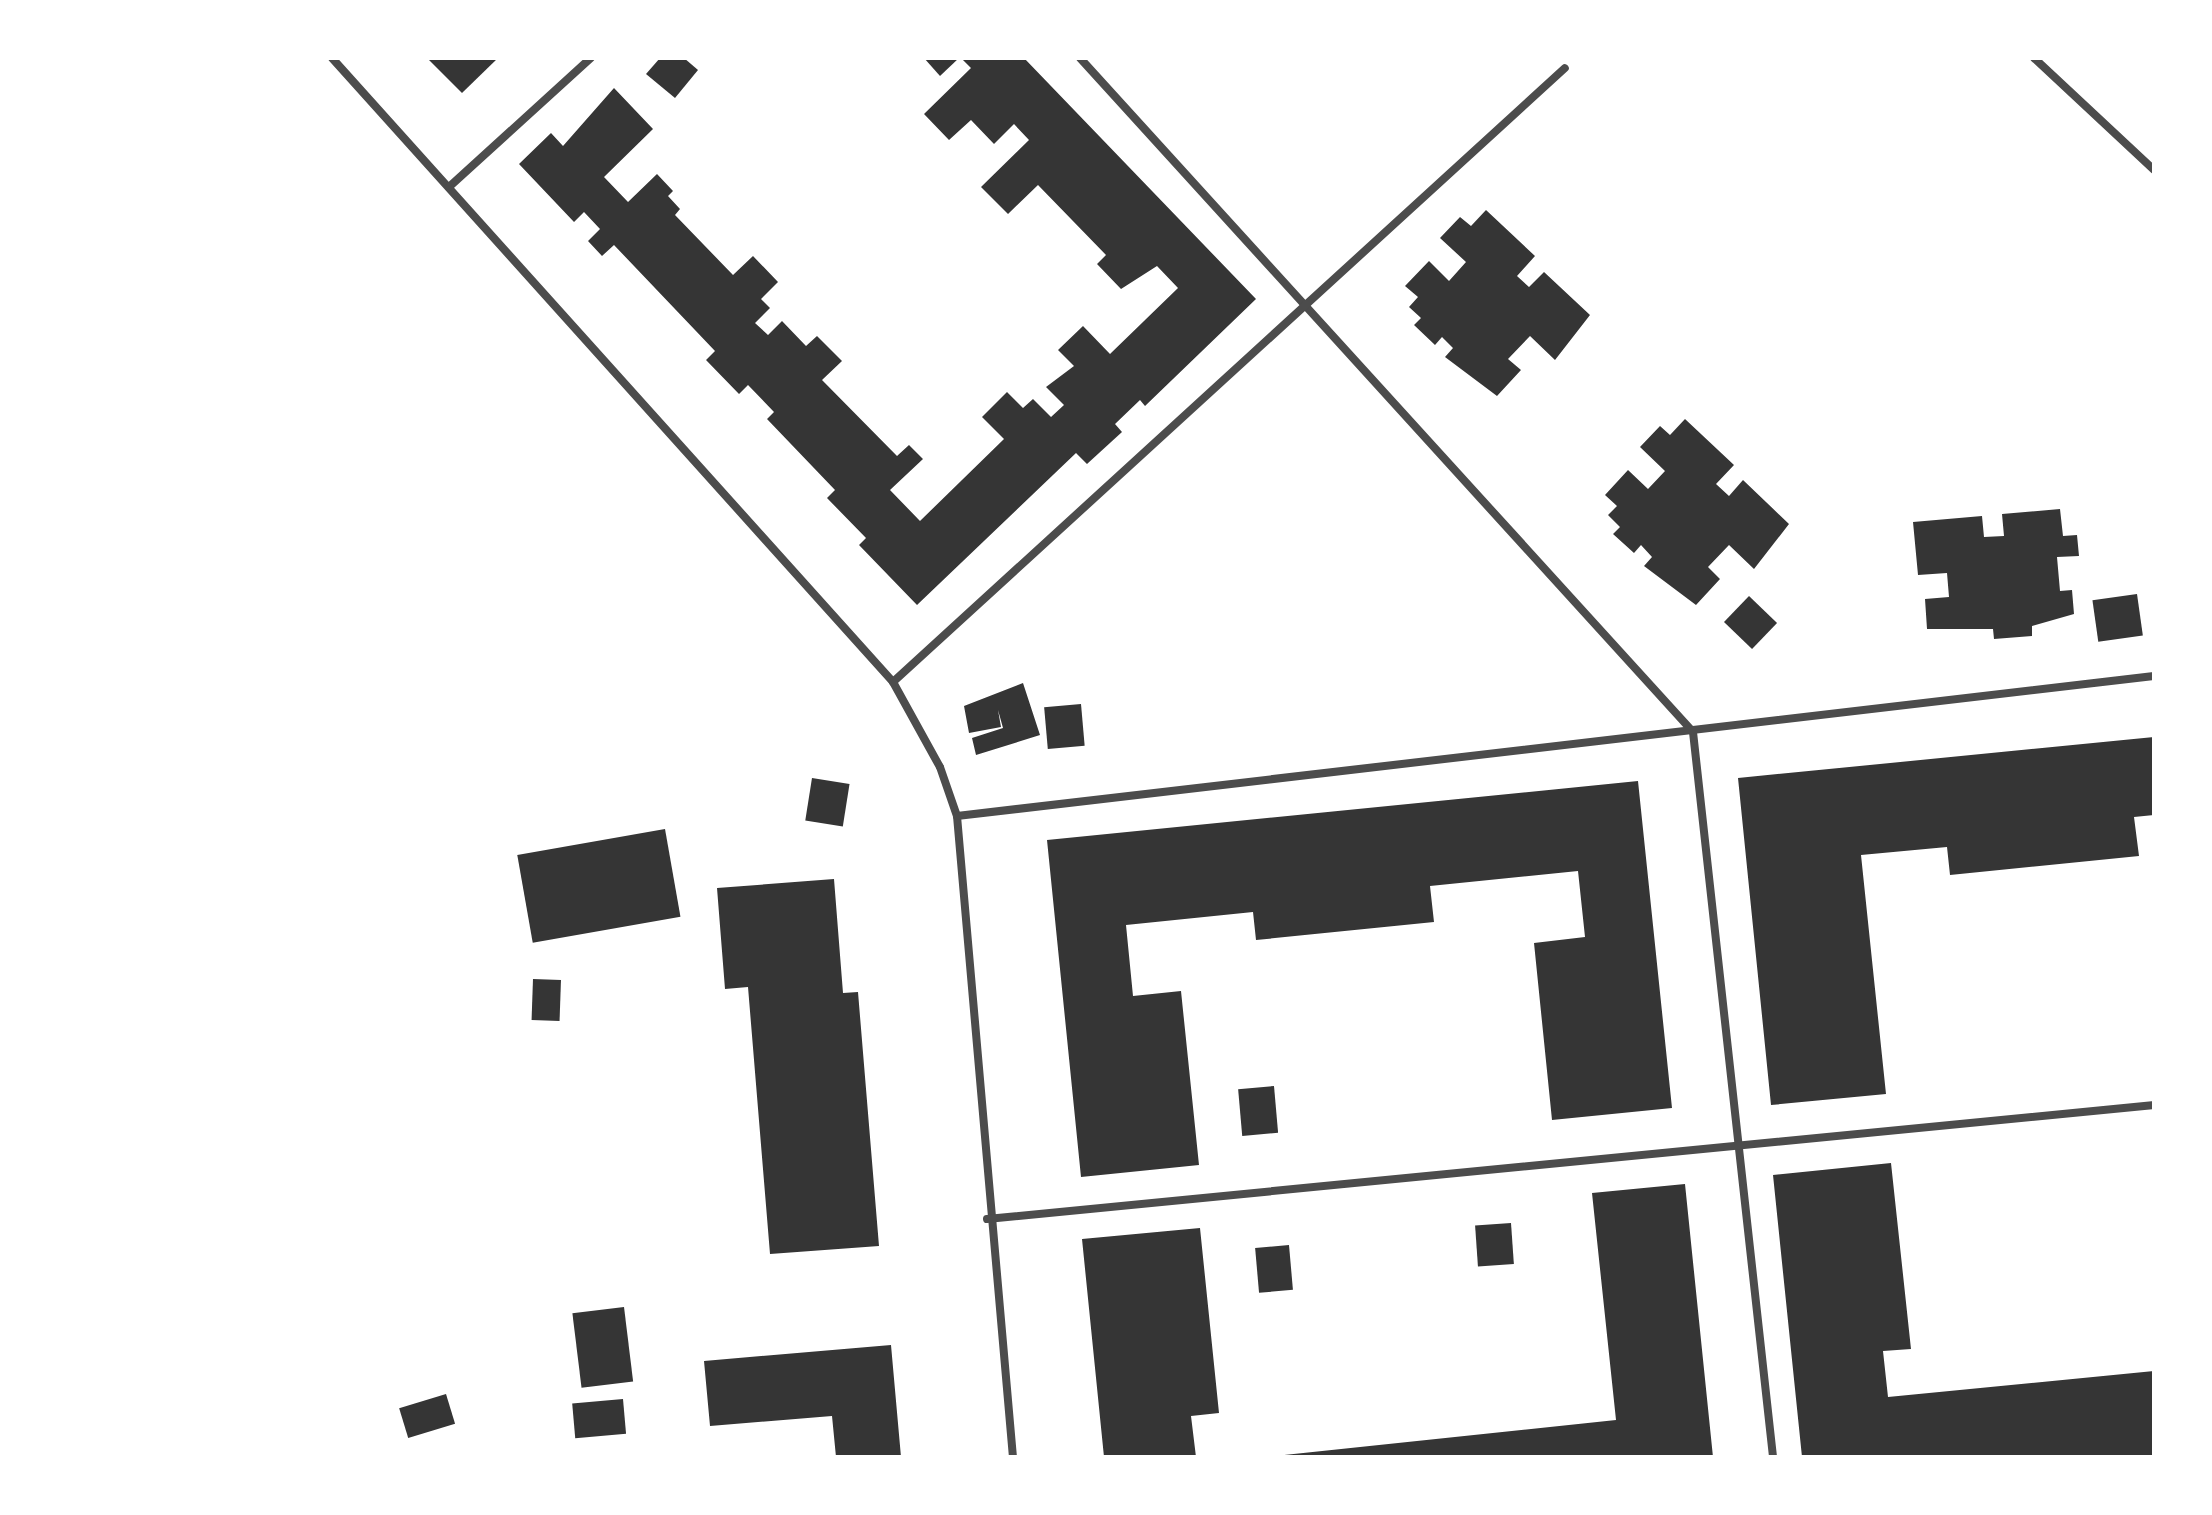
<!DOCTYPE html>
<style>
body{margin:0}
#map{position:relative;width:2212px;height:1515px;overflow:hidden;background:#fff;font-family:"DM Sans",sans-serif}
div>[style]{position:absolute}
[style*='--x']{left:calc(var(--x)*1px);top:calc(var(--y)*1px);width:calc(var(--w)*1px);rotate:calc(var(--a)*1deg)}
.building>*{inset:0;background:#353535;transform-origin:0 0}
.minor>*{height:8px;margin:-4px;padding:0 4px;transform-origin:4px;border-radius:4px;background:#4c4c4c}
span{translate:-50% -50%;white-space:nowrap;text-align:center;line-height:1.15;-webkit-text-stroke:7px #fff;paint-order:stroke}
.frame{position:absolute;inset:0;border:60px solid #fff;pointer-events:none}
</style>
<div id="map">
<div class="building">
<div style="clip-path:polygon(427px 58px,498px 58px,462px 93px)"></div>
<div style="clip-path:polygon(660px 58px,684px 58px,698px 70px,675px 98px,646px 74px)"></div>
<div style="clip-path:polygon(924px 58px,959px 58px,940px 76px)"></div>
<div style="clip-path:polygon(961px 58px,1024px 58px,1256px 299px,1145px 406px,1140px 400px,1115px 424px,1122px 432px,1087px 464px,1076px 453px,917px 605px,859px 545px,866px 538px,827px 498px,835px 490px,767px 419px,774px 412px,748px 385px,739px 394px,706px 360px,715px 351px,614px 245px,602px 256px,588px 241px,600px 229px,584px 212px,574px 222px,519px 164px,551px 133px,563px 146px,614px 88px,653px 129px,604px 177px,628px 202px,657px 174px,673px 191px,668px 196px,680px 209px,675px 215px,733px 275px,753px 256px,778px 282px,761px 299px,770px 308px,755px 323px,768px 335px,782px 321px,806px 346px,817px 336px,842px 361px,822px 380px,897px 456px,909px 445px,923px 459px,890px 490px,920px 521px,1004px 439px,982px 417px,1007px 392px,1023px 408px,1033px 399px,1051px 417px,1064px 405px,1046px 387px,1074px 366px,1058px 350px,1083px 326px,1110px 354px,1178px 288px,1157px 266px,1121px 289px,1097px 264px,1106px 255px,1038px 185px,1008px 214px,981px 187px,1029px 140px,1014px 124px,994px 144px,971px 120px,949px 140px,924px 114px,971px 68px)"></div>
<div style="clip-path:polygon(1486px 210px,1535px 256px,1517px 276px,1529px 287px,1544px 272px,1590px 315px,1555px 360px,1530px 336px,1508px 359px,1521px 370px,1497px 396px,1445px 357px,1453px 348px,1442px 337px,1435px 345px,1414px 325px,1421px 318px,1409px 307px,1418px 297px,1405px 286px,1429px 261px,1449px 281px,1466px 262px,1440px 238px,1460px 217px,1471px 226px)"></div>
<div style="clip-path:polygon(1685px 419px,1734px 465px,1716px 484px,1729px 496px,1743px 480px,1789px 524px,1754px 569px,1729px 545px,1708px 567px,1720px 579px,1696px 605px,1644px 566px,1652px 557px,1641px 545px,1634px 553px,1613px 534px,1620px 527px,1608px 515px,1617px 506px,1605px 495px,1628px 470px,1648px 489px,1665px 471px,1640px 447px,1660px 426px,1670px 435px)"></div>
<div style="clip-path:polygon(2060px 509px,2063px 536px,2077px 535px,2079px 556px,2057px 557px,2060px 591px,2072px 590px,2074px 614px,2032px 626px,2032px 636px,1994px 639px,1993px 629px,1927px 629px,1925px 599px,1949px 597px,1947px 573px,1918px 575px,1913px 522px,1982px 516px,1984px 537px,2004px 536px,2002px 514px)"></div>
<div style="left:2137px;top:594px;width:42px;height:45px;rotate:82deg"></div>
<div style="left:1749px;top:596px;width:39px;height:36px;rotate:44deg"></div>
<div style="clip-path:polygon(1023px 683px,1040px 735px,976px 755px,972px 738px,1003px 728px,998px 710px,1001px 727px,969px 733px,964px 706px)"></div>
<div style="left:1081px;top:704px;width:42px;height:37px;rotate:85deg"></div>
<div style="clip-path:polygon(2154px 737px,2154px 815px,2134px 817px,2139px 856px,1950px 875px,1947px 847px,1861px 855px,1886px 1094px,1771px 1105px,1738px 778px)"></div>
<div style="left:812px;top:778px;width:38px;height:43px;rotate:9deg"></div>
<div style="clip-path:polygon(1638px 781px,1672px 1108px,1552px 1120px,1534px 943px,1585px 937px,1578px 871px,1430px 886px,1434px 922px,1256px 940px,1253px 912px,1126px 925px,1133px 996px,1181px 991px,1199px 1165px,1081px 1177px,1047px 840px)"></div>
<div style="left:665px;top:829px;width:89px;height:150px;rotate:80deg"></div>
<div style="clip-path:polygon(834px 879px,843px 993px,858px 992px,879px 1246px,770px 1254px,748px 987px,725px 989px,717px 888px)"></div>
<div style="left:533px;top:979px;width:28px;height:41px;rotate:2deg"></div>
<div style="left:1274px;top:1086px;width:47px;height:36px;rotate:85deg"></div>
<div style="clip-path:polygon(1891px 1163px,1911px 1349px,1883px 1351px,1888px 1397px,2154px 1371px,2154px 1457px,1802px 1457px,1773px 1175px)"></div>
<div style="clip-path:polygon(1685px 1184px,1713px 1457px,1266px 1457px,1616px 1420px,1592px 1193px)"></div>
<div style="left:1511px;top:1223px;width:41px;height:36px;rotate:86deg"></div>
<div style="clip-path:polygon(1200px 1228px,1219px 1413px,1191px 1416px,1196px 1457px,1104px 1457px,1082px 1239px)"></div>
<div style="left:1289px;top:1245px;width:45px;height:34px;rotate:85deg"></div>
<div style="left:624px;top:1307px;width:75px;height:52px;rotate:83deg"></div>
<div style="clip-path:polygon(891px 1345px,901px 1457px,836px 1457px,832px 1416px,710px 1426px,704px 1361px)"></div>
<div style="left:446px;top:1394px;width:31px;height:49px;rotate:73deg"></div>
<div style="left:623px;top:1399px;width:35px;height:51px;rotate:85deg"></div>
</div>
<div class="minor">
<div style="--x:332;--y:58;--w:839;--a:48.04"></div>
<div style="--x:893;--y:682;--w:97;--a:61.1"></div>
<div style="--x:940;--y:767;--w:52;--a:70.9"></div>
<div style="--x:957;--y:816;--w:643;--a:85.01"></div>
<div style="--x:1080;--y:58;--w:911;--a:47.71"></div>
<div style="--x:1693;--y:732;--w:729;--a:83.7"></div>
<div style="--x:2034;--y:58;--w:164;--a:43"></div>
<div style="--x:449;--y:187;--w:192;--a:-42.3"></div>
<div style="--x:893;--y:682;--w:910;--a:-42.42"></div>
<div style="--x:957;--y:816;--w:1205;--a:-6.67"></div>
<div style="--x:987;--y:1219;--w:1173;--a:-5.58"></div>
</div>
<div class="frame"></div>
</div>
